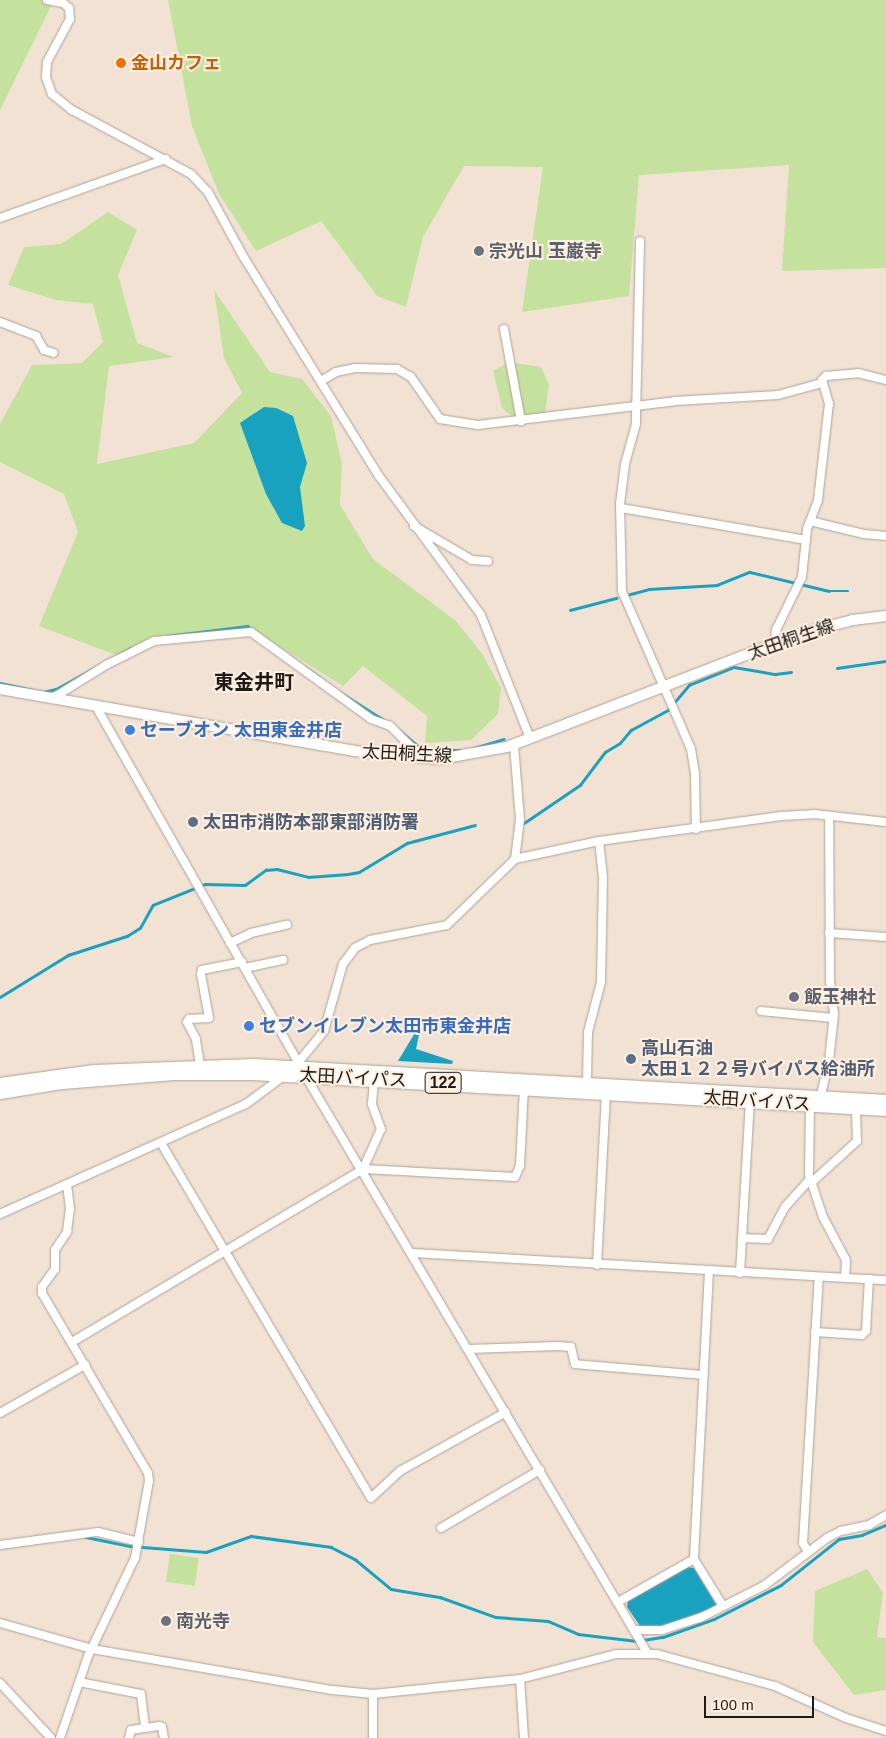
<!DOCTYPE html>
<meta charset="utf-8">
<style>
body{margin:0}
#map{position:relative;width:886px;height:1738px;overflow:hidden;background:#f1e2d4;font-family:Arial,"Noto Sans JP",sans-serif}
div>[style]{position:absolute}
[style*='--x']{left:calc(var(--x)*1px);top:calc(var(--y)*1px);width:calc(var(--w)*1px);rotate:calc(var(--a)*1deg)}
.green>*{inset:0;background:#c4e29e;transform-origin:0 0}
.water>*{inset:0;background:#19a1c0}
.stream>*{height:2.5px;margin:-1.25px;padding:0 1.25px;transform-origin:1.25px;border-radius:1.25px;background:#19a1c0}
.roads{filter:drop-shadow(0 0 1px #b0a295) drop-shadow(0 0 1px #b0a295)}
.minor>*{height:8px;margin:-4px;padding:0 4px;transform-origin:4px;border-radius:4px;background:#fff}
.major>*{height:10px;margin:-5px;padding:0 5px;transform-origin:5px;border-radius:5px;background:#fff}
.highway>*{height:11px;margin:-5.5px;padding:0 5.5px;transform-origin:5.5px;border-radius:5.5px;background:#fff}
.dots>*{width:14px;height:14px;translate:-50% -50%;box-sizing:border-box;border:2px solid #feefe1;border-radius:50%}
span{translate:-50% -50%;white-space:nowrap;text-align:center;line-height:1.15;-webkit-text-stroke:4px #feefe1;paint-order:stroke}
.shield-label span{padding:1px 4px;background:#feefe1;border:1px solid;border-radius:4px;-webkit-text-stroke-width:0}
.shield-label{font-size:16px;color:#1f1a15;font-weight:700}
.food-label{font-size:18px;color:#c56008;font-weight:700}
.left{translate:0 -50%;text-align:left}
.worship-label{font-size:18px;color:#5b616d;font-weight:700}
.street-label{font-size:18px;color:#1f1a15}
.shop-label{font-size:18px;color:#366cbe;font-weight:700}
.service-label{font-size:18px;color:#4e5e75;font-weight:700}
.quarter-label{font-size:20px;color:#1f1a15;font-weight:700}
.scale{position:absolute;left:704px;top:1696px;width:110px;height:22px;box-sizing:border-box;border:2px solid #1f1a15;border-top:0;padding-left:6px;font-size:15px;line-height:18px;white-space:nowrap;color:#1f1a15;-webkit-text-stroke:4px #feefe1;paint-order:stroke}
</style>
<div id="map">
<div class="green">
<div style="clip-path:polygon(0 0,54px 0,0 110px)"></div>
<div style="clip-path:polygon(168px 0,886px 0,886px 268px,782px 271px,789px 165px,639px 175px,629px 296px,522px 312px,543px 167px,464px 166px,423px 237px,406px 307px,377px 296px,321px 221px,256px 251px,219px 194px,192px 126px)"></div>
<div style="clip-path:polygon(108px 212px,137px 230px,118px 275px,137px 343px,174px 357px,109px 366px,97px 464px,194px 443px,242px 393px,224px 358px,214px 290px,270px 372px,302px 379px,331px 416px,342px 464px,340px 505px,373px 559px,456px 621px,483px 655px,501px 688px,498px 714px,471px 740px,425px 743px,427px 716px,363px 666px,343px 686px,247px 626px,153px 638px,116px 655px,39px 626px,78px 532px,64px 494px,0 462px,0 424px,32px 365px,82px 363px,103px 342px,93px 304px,56px 300px,8px 285px,24px 247px,61px 244px)"></div>
<div style="clip-path:polygon(509px 362px,541px 367px,549px 385px,545px 413px,514px 418px,502px 408px,493px 371px)"></div>
<div style="left:170px;top:1554px;width:29px;height:28px;rotate:8deg"></div>
<div style="clip-path:polygon(867px 1569px,883px 1593px,877px 1637px,886px 1638px,886px 1690px,854px 1695px,813px 1642px,815px 1591px)"></div>
</div>
<div class="water">
<div style="clip-path:polygon(264px 407px,276px 408px,293px 416px,307px 463px,300px 487px,305px 526px,302px 531px,282px 523px,266px 494px,240px 423px)"></div>
<div style="clip-path:polygon(422px 1021px,416px 1049px,453px 1061px,452px 1064px,398px 1061px)"></div>
<div style="clip-path:polygon(687px 1567px,694px 1568px,717px 1606px,662px 1627px,640px 1626px,627px 1607px,628px 1601px)"></div>
</div>
<div class="stream">
<div style="--x:627;--y:595;--w:23;--a:-15"></div>
<div style="--x:649;--y:589;--w:68;--a:-3.4"></div>
<div style="--x:717;--y:585;--w:35;--a:-22"></div>
<div style="--x:750;--y:572;--w:81;--a:13.5"></div>
<div style="--x:829;--y:591;--w:19;--a:0"></div>
<div style="--x:570;--y:610;--w:48;--a:-14.6"></div>
<div style="--x:167;--y:636;--w:81;--a:-7.1"></div>
<div style="--x:247;--y:626;--w:88;--a:35.3"></div>
<div style="--x:837;--y:668;--w:49;--a:-8.1"></div>
<div style="--x:0;--y:683;--w:44;--a:11.8"></div>
<div style="--x:43;--y:692;--w:13;--a:-13"></div>
<div style="--x:56;--y:689;--w:85;--a:-28.7"></div>
<div style="--x:338;--y:691;--w:54;--a:32.2"></div>
<div style="--x:399;--y:730;--w:31;--a:40"></div>
<div style="--x:423;--y:750;--w:38;--a:0"></div>
<div style="--x:471;--y:749;--w:34;--a:-17"></div>
<div style="--x:524;--y:823;--w:68;--a:-34.2"></div>
<div style="--x:580;--y:785;--w:41;--a:-52.9"></div>
<div style="--x:605;--y:752;--w:17;--a:-31"></div>
<div style="--x:620;--y:743;--w:17;--a:-50"></div>
<div style="--x:631;--y:730;--w:42;--a:-28.4"></div>
<div style="--x:668;--y:710;--w:33;--a:-50"></div>
<div style="--x:689;--y:685;--w:48;--a:-21.8"></div>
<div style="--x:734;--y:667;--w:42;--a:9.7"></div>
<div style="--x:775;--y:674;--w:16;--a:-7"></div>
<div style="--x:0;--y:997;--w:80;--a:-31.7"></div>
<div style="--x:68;--y:955;--w:62;--a:-17.9"></div>
<div style="--x:127;--y:936;--w:15;--a:-32"></div>
<div style="--x:140;--y:928;--w:26;--a:-61"></div>
<div style="--x:153;--y:905;--w:56;--a:-22"></div>
<div style="--x:205;--y:884;--w:40;--a:1.4"></div>
<div style="--x:245;--y:885;--w:26;--a:-36"></div>
<div style="--x:266;--y:870;--w:11;--a:-5"></div>
<div style="--x:277;--y:869;--w:32;--a:14"></div>
<div style="--x:308;--y:877;--w:40;--a:-4.3"></div>
<div style="--x:348;--y:874;--w:11;--a:-10"></div>
<div style="--x:359;--y:872;--w:56;--a:-31.1"></div>
<div style="--x:407;--y:843;--w:70;--a:-14.8"></div>
<div style="--x:86;--y:1537;--w:45;--a:11.6"></div>
<div style="--x:130;--y:1546;--w:76;--a:4.5"></div>
<div style="--x:206;--y:1552;--w:48;--a:-19.6"></div>
<div style="--x:251;--y:1536;--w:81;--a:7.8"></div>
<div style="--x:331;--y:1547;--w:28;--a:27"></div>
<div style="--x:356;--y:1560;--w:45;--a:39.6"></div>
<div style="--x:391;--y:1589;--w:50;--a:9.3"></div>
<div style="--x:440;--y:1597;--w:59;--a:19.7"></div>
<div style="--x:496;--y:1617;--w:52;--a:4.4"></div>
<div style="--x:548;--y:1621;--w:33;--a:23"></div>
<div style="--x:578;--y:1634;--w:59;--a:6.8"></div>
<div style="--x:643;--y:1640;--w:20;--a:-9"></div>
<div style="--x:663;--y:1637;--w:54;--a:-19.4"></div>
<div style="--x:714;--y:1619;--w:75;--a:-26.9"></div>
<div style="--x:781;--y:1585;--w:74;--a:-38.4"></div>
<div style="--x:839;--y:1539;--w:23;--a:-10"></div>
<div style="--x:862;--y:1535;--w:26;--a:-23"></div>
</div>
<div class="roads">
<div class="minor">
<div style="--x:47;--y:0;--w:16;--a:11"></div>
<div style="--x:63;--y:3;--w:8;--a:40"></div>
<div style="--x:69;--y:8;--w:11;--a:85"></div>
<div style="--x:70;--y:19;--w:49;--a:118.1"></div>
<div style="--x:47;--y:62;--w:15;--a:94"></div>
<div style="--x:46;--y:77;--w:18;--a:71"></div>
<div style="--x:52;--y:94;--w:26;--a:39"></div>
<div style="--x:72;--y:110;--w:135;--a:28.3"></div>
<div style="--x:191;--y:174;--w:25;--a:47"></div>
<div style="--x:208;--y:192;--w:73;--a:61.3"></div>
<div style="--x:243;--y:256;--w:259;--a:58.3"></div>
<div style="--x:379;--y:476;--w:172;--a:53.7"></div>
<div style="--x:481;--y:615;--w:132;--a:68.3"></div>
<div style="--x:0;--y:218;--w:176;--a:-19.6"></div>
<div style="--x:640;--y:241;--w:183;--a:91.3"></div>
<div style="--x:636;--y:424;--w:41;--a:105.4"></div>
<div style="--x:625;--y:464;--w:40;--a:97.1"></div>
<div style="--x:620;--y:504;--w:87;--a:88.7"></div>
<div style="--x:622;--y:591;--w:172;--a:66.4"></div>
<div style="--x:691;--y:749;--w:25;--a:81"></div>
<div style="--x:695;--y:774;--w:55;--a:89"></div>
<div style="--x:0;--y:322;--w:39;--a:21"></div>
<div style="--x:36;--y:336;--w:16;--a:60"></div>
<div style="--x:44;--y:350;--w:10;--a:17"></div>
<div style="--x:504;--y:329;--w:94;--a:79.5"></div>
<div style="--x:321;--y:381;--w:17;--a:-31"></div>
<div style="--x:336;--y:372;--w:19;--a:-12"></div>
<div style="--x:355;--y:368;--w:42;--a:1.4"></div>
<div style="--x:397;--y:369;--w:16;--a:30"></div>
<div style="--x:411;--y:377;--w:51;--a:55.4"></div>
<div style="--x:440;--y:419;--w:38;--a:9"></div>
<div style="--x:478;--y:425;--w:198;--a:-6.9"></div>
<div style="--x:675;--y:401;--w:103;--a:-3.3"></div>
<div style="--x:778;--y:395;--w:46;--a:-15.3"></div>
<div style="--x:621;--y:508;--w:188;--a:9.8"></div>
<div style="--x:810;--y:521;--w:56;--a:13.5"></div>
<div style="--x:864;--y:534;--w:22;--a:5"></div>
<div style="--x:414;--y:526;--w:67;--a:30.4"></div>
<div style="--x:472;--y:560;--w:16;--a:4"></div>
<div style="--x:775;--y:643;--w:13;--a:-86"></div>
<div style="--x:776;--y:630;--w:59;--a:-63.9"></div>
<div style="--x:802;--y:577;--w:48;--a:-84.1"></div>
<div style="--x:807;--y:529;--w:31;--a:-69"></div>
<div style="--x:818;--y:500;--w:97;--a:-83.5"></div>
<div style="--x:829;--y:404;--w:25;--a:-106"></div>
<div style="--x:822;--y:380;--w:6;--a:-45"></div>
<div style="--x:826;--y:376;--w:32;--a:-5"></div>
<div style="--x:858;--y:373;--w:29;--a:14"></div>
<div style="--x:51;--y:699;--w:65;--a:-31.7"></div>
<div style="--x:106;--y:665;--w:54;--a:-26.6"></div>
<div style="--x:154;--y:641;--w:97;--a:-5.3"></div>
<div style="--x:251;--y:632;--w:148;--a:35.9"></div>
<div style="--x:371;--y:719;--w:20;--a:20"></div>
<div style="--x:390;--y:726;--w:46;--a:44.1"></div>
<div style="--x:98;--y:710;--w:428;--a:60.4"></div>
<div style="--x:309;--y:1082;--w:665;--a:59.35"></div>
<div style="--x:514;--y:745;--w:74;--a:85.4"></div>
<div style="--x:520;--y:819;--w:40;--a:97.1"></div>
<div style="--x:829;--y:933;--w:57;--a:4"></div>
<div style="--x:230;--y:943;--w:23;--a:-25"></div>
<div style="--x:251;--y:933;--w:37;--a:-13"></div>
<div style="--x:245;--y:968;--w:39;--a:-12"></div>
<div style="--x:761;--y:1011;--w:72;--a:5.6"></div>
<div style="--x:297;--y:1064;--w:43;--a:-50.7"></div>
<div style="--x:324;--y:1031;--w:70;--a:-74.2"></div>
<div style="--x:343;--y:964;--w:20;--a:-53"></div>
<div style="--x:355;--y:948;--w:17;--a:-28"></div>
<div style="--x:370;--y:940;--w:78;--a:-11"></div>
<div style="--x:447;--y:925;--w:95;--a:-44.1"></div>
<div style="--x:515;--y:859;--w:86;--a:-12.1"></div>
<div style="--x:599;--y:841;--w:184;--a:-7.8"></div>
<div style="--x:781;--y:816;--w:33;--a:-3"></div>
<div style="--x:814;--y:814;--w:72;--a:6.3"></div>
<div style="--x:200;--y:1065;--w:26;--a:-99"></div>
<div style="--x:196;--y:1039;--w:19;--a:-118"></div>
<div style="--x:187;--y:1022;--w:4;--a:-56"></div>
<div style="--x:189;--y:1019;--w:20;--a:-3"></div>
<div style="--x:209;--y:1018;--w:45;--a:-100.3"></div>
<div style="--x:201;--y:974;--w:4;--a:-76"></div>
<div style="--x:202;--y:970;--w:41;--a:-11.3"></div>
<div style="--x:587;--y:1082;--w:50;--a:-88.9"></div>
<div style="--x:588;--y:1032;--w:52;--a:-75.4"></div>
<div style="--x:601;--y:982;--w:104;--a:-88.9"></div>
<div style="--x:603;--y:878;--w:37;--a:-96"></div>
<div style="--x:821;--y:1095;--w:35;--a:-77"></div>
<div style="--x:829;--y:1061;--w:47;--a:-83.9"></div>
<div style="--x:834;--y:1014;--w:33;--a:-97"></div>
<div style="--x:830;--y:981;--w:165;--a:-90.3"></div>
<div style="--x:810;--y:1104;--w:71;--a:90.8"></div>
<div style="--x:809;--y:1175;--w:44;--a:71.6"></div>
<div style="--x:823;--y:1217;--w:49;--a:61.9"></div>
<div style="--x:846;--y:1260;--w:18;--a:93"></div>
<div style="--x:161;--y:1143;--w:412;--a:59.4"></div>
<div style="--x:371;--y:1498;--w:40;--a:-43"></div>
<div style="--x:400;--y:1471;--w:121;--a:-29.1"></div>
<div style="--x:363;--y:1169;--w:152;--a:3"></div>
<div style="--x:515;--y:1177;--w:12;--a:-66"></div>
<div style="--x:520;--y:1166;--w:79;--a:-87.1"></div>
<div style="--x:811;--y:1183;--w:62;--a:-42.4"></div>
<div style="--x:857;--y:1141;--w:33;--a:-92"></div>
<div style="--x:0;--y:1214;--w:269;--a:-24.1"></div>
<div style="--x:246;--y:1104;--w:49;--a:-36.6"></div>
<div style="--x:742;--y:1238;--w:26;--a:2"></div>
<div style="--x:768;--y:1239;--w:36;--a:-62"></div>
<div style="--x:785;--y:1207;--w:38;--a:-48"></div>
<div style="--x:413;--y:1253;--w:474;--a:3.3"></div>
<div style="--x:597;--y:1265;--w:173;--a:-87"></div>
<div style="--x:709;--y:1271;--w:288;--a:93"></div>
<div style="--x:694;--y:1559;--w:55;--a:58.3"></div>
<div style="--x:740;--y:1273;--w:173;--a:-86.7"></div>
<div style="--x:815;--y:1332;--w:47;--a:3.7"></div>
<div style="--x:862;--y:1335;--w:6;--a:-45"></div>
<div style="--x:866;--y:1331;--w:52;--a:-86.7"></div>
<div style="--x:72;--y:1342;--w:339;--a:-30.7"></div>
<div style="--x:363;--y:1169;--w:44;--a:-65.8"></div>
<div style="--x:381;--y:1129;--w:27;--a:-110"></div>
<div style="--x:372;--y:1104;--w:25;--a:-85"></div>
<div style="--x:469;--y:1349;--w:89;--a:-1.9"></div>
<div style="--x:558;--y:1346;--w:13;--a:4"></div>
<div style="--x:571;--y:1347;--w:17;--a:77"></div>
<div style="--x:575;--y:1364;--w:129;--a:4.9"></div>
<div style="--x:0;--y:1413;--w:98;--a:-29.5"></div>
<div style="--x:441;--y:1528;--w:115;--a:-30.4"></div>
<div style="--x:0;--y:1545;--w:99;--a:-7.6"></div>
<div style="--x:98;--y:1532;--w:42;--a:13.7"></div>
<div style="--x:808;--y:1552;--w:10;--a:-119"></div>
<div style="--x:803;--y:1543;--w:266;--a:-86.6"></div>
<div style="--x:618;--y:1602;--w:87;--a:-29.5"></div>
<div style="--x:0;--y:1623;--w:96;--a:15.8"></div>
<div style="--x:92;--y:1649;--w:244;--a:9.7"></div>
<div style="--x:333;--y:1690;--w:40;--a:5.7"></div>
<div style="--x:373;--y:1694;--w:148;--a:-5.8"></div>
<div style="--x:520;--y:1679;--w:99;--a:-14.6"></div>
<div style="--x:616;--y:1654;--w:41;--a:0"></div>
<div style="--x:657;--y:1654;--w:122;--a:15.2"></div>
<div style="--x:775;--y:1686;--w:78;--a:24.3"></div>
<div style="--x:846;--y:1718;--w:42;--a:18"></div>
<div style="--x:634;--y:1630;--w:28;--a:0"></div>
<div style="--x:662;--y:1630;--w:40;--a:-18"></div>
<div style="--x:700;--y:1618;--w:73;--a:-26.9"></div>
<div style="--x:765;--y:1585;--w:78;--a:-37.2"></div>
<div style="--x:827;--y:1538;--w:16;--a:-27"></div>
<div style="--x:841;--y:1531;--w:29;--a:-12"></div>
<div style="--x:869;--y:1525;--w:20;--a:-30"></div>
<div style="--x:520;--y:1679;--w:59;--a:86.1"></div>
<div style="--x:79;--y:1682;--w:63;--a:11"></div>
<div style="--x:141;--y:1694;--w:34;--a:83"></div>
<div style="--x:0;--y:1683;--w:75;--a:47.2"></div>
<div style="--x:60;--y:1738;--w:87;--a:-71.1"></div>
<div style="--x:88;--y:1656;--w:109;--a:-64.4"></div>
<div style="--x:135;--y:1558;--w:78;--a:-79.7"></div>
<div style="--x:149;--y:1481;--w:8;--a:-97"></div>
<div style="--x:148;--y:1473;--w:209;--a:-120.5"></div>
<div style="--x:42;--y:1293;--w:6;--a:-90"></div>
<div style="--x:42;--y:1287;--w:22;--a:-54"></div>
<div style="--x:55;--y:1269;--w:19;--a:-90"></div>
<div style="--x:55;--y:1250;--w:22;--a:-56"></div>
<div style="--x:67;--y:1232;--w:23;--a:-83"></div>
<div style="--x:70;--y:1209;--w:23;--a:-97"></div>
<div style="--x:129;--y:1738;--w:8;--a:-76"></div>
<div style="--x:131;--y:1730;--w:28;--a:-8"></div>
<div style="--x:159;--y:1726;--w:3;--a:18"></div>
<div style="--x:162;--y:1727;--w:11;--a:80"></div>
<div style="--x:373;--y:1738;--w:44;--a:-90"></div>
</div>
<div class="major">
<div style="--x:0;--y:689;--w:359;--a:9.9"></div>
<div style="--x:354;--y:751;--w:86;--a:5.3"></div>
<div style="--x:440;--y:759;--w:68;--a:-10.2"></div>
<div style="--x:507;--y:747;--w:314;--a:-21.1"></div>
<div style="--x:800;--y:634;--w:55;--a:-14.8"></div>
<div style="--x:853;--y:620;--w:33;--a:-7"></div>
</div>
<div class="highway">
<div style="--x:0;--y:1083;--w:95;--a:-7.9"></div>
<div style="--x:94;--y:1070;--w:159;--a:-2.2"></div>
<div style="--x:253;--y:1064;--w:634;--a:3.26"></div>
<div style="--x:0;--y:1093;--w:63;--a:-9.2"></div>
<div style="--x:62;--y:1083;--w:112;--a:-4.6"></div>
<div style="--x:174;--y:1074;--w:78;--a:0"></div>
<div style="--x:252;--y:1074;--w:635;--a:3.25"></div>
</div>
</div>
<div class="dots">
<div style="left:121px;top:63px;background:#e8710a"></div>
<div style="left:479px;top:251px;background:#6b7280"></div>
<div style="left:130px;top:730px;background:#3f7fe0"></div>
<div style="left:193px;top:822px;background:#5c6f8a"></div>
<div style="left:794px;top:997px;background:#6b7280"></div>
<div style="left:249px;top:1026px;background:#3f7fe0"></div>
<div style="left:631px;top:1059px;background:#5c6f8a"></div>
<div style="left:166px;top:1621px;background:#6b7280"></div>
</div>
<div class="shield-label">
<span style="left:443px;top:1083px">122</span>
</div>
<div class="food-label">
<span class="left" style="left:131px;top:63px">金山カフェ</span>
</div>
<div class="worship-label">
<span class="left" style="left:489px;top:251px">宗光山 玉巌寺</span>
<span class="left" style="left:804px;top:997px">飯玉神社</span>
<span class="left" style="left:176px;top:1621px">南光寺</span>
</div>
<div class="street-label">
<span style="left:791px;top:640px;rotate:-19deg">太田桐生線</span>
<span style="left:407px;top:754px;rotate:3deg">太田桐生線</span>
<span style="left:353px;top:1078px;rotate:3deg">太田バイパス</span>
<span style="left:757px;top:1101px;rotate:4deg">太田バイパス</span>
</div>
<div class="shop-label">
<span class="left" style="left:140px;top:730px">セーブオン 太田東金井店</span>
<span class="left" style="left:259px;top:1026px">セブンイレブン太田市東金井店</span>
</div>
<div class="service-label">
<span class="left" style="left:203px;top:822px">太田市消防本部東部消防署</span>
<span class="left" style="left:641px;top:1059px">高山石油<br>太田１２２号バイパス給油所</span>
</div>
<div class="quarter-label">
<span style="left:254px;top:682px">東金井町</span>
</div>
<div class="scale">100 m</div>
</div>
